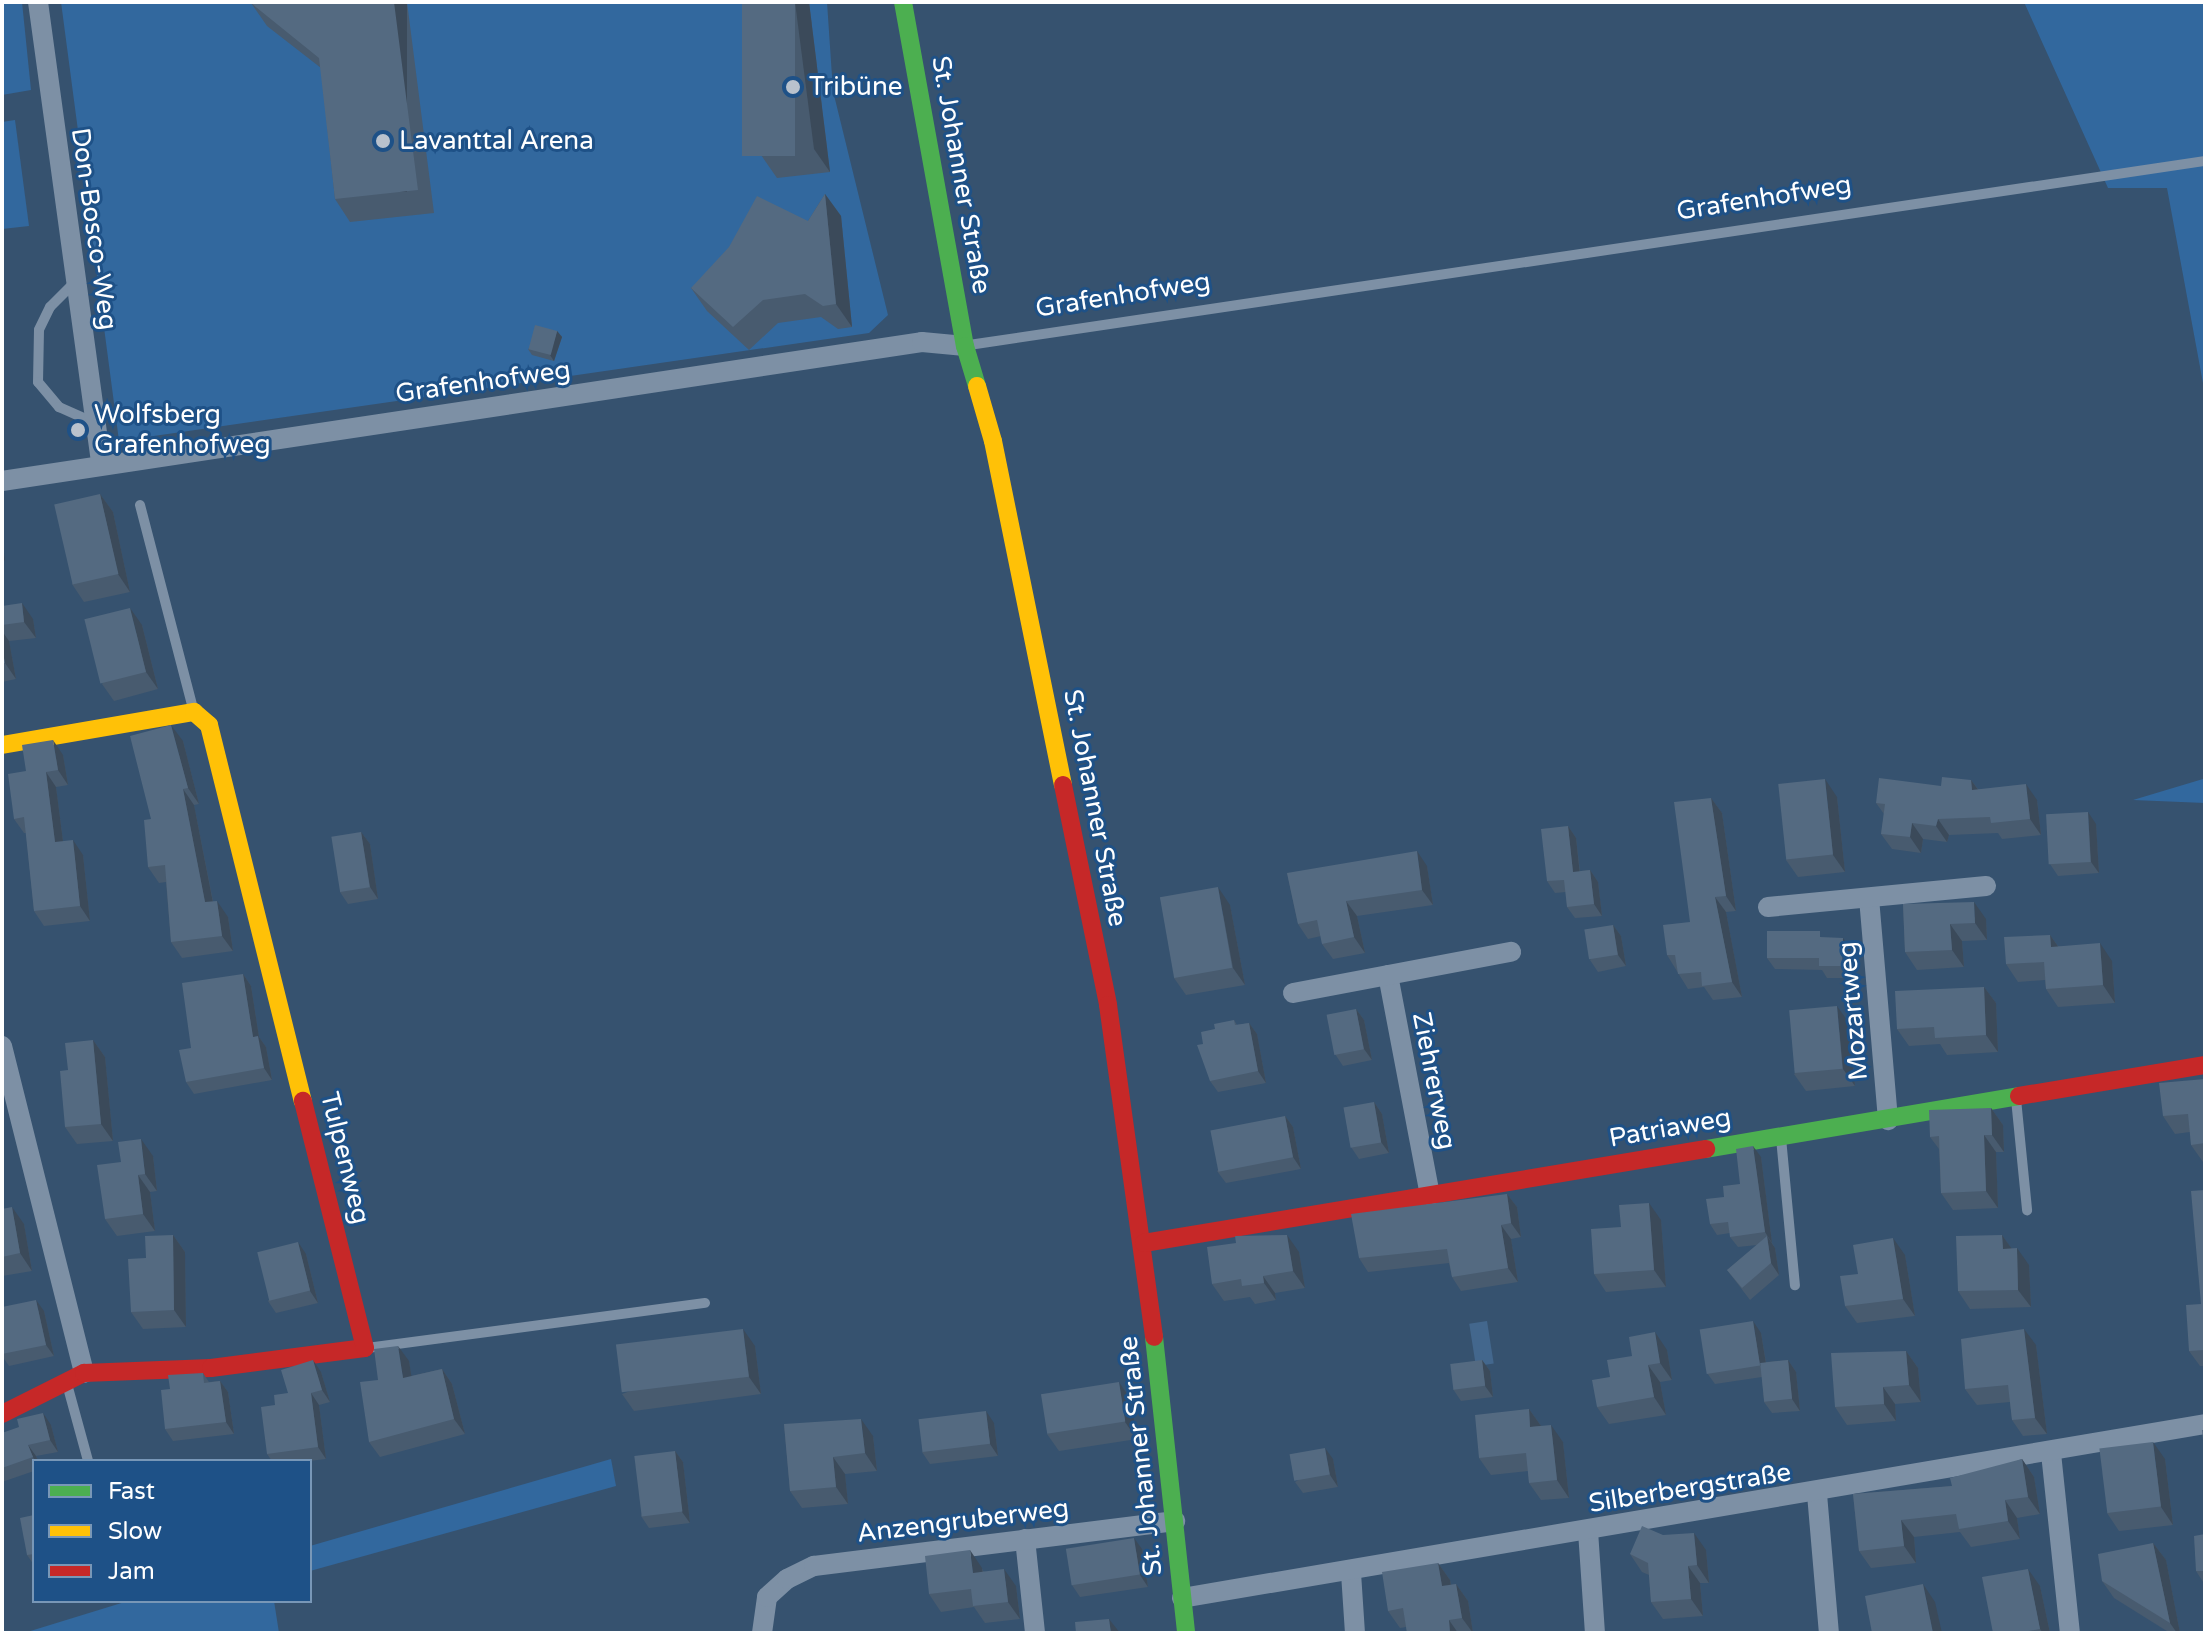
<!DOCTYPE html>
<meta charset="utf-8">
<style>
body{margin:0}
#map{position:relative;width:2207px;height:1635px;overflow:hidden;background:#36526f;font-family:"Varela Round",sans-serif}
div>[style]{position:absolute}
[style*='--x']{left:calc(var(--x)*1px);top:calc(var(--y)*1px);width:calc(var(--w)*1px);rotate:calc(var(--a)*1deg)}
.green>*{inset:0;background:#32689e}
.water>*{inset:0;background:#43678d;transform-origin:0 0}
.lane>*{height:10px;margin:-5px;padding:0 5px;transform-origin:5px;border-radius:5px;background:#7d90a5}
.street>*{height:20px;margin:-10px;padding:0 10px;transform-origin:10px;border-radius:10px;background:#7d90a5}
.fast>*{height:18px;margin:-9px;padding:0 9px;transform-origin:9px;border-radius:9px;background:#4caf50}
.slow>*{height:18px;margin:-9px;padding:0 9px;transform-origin:9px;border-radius:9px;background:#ffc107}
.jam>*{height:18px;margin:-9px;padding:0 9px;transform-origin:9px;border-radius:9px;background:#c62828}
.wall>*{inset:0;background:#485b6f}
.shaded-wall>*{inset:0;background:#3b4a5a;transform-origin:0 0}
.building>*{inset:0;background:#546a81;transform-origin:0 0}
.dots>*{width:22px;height:22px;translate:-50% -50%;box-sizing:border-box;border:4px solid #1e5187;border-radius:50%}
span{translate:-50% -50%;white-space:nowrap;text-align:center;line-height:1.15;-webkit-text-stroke:6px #1e5187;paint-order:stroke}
.poi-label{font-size:26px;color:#fff}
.left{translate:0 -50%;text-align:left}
.street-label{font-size:26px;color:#fff}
.frame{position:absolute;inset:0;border:4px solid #fff;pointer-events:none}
.legend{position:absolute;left:32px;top:1459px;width:280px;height:144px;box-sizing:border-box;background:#1e5187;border:2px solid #7897b7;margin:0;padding:10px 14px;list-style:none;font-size:24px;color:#fff}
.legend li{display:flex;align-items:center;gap:16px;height:40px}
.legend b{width:40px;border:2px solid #7897b7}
</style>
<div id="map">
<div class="green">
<div style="clip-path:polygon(2px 2px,22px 2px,31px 90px,2px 95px)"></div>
<div style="clip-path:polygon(61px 2px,827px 2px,833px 91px,888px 315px,869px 333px,119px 441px)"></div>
<div style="clip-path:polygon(2024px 2px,2205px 2px,2205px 394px,2167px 188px,2108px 188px)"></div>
<div style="clip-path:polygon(15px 120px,29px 226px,2px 229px,2px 122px)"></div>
<div style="clip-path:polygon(2205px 778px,2205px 803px,2133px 800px,2203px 779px)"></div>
<div style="clip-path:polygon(611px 1459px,616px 1486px,310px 1571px,310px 1546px)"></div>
<div style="clip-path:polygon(128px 1601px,274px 1601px,279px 1633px,24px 1633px)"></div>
</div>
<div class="water">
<div style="left:1487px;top:1321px;width:43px;height:18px;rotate:81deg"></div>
</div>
<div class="lane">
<div style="--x:75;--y:282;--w:35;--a:135"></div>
<div style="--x:50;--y:307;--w:25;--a:116"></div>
<div style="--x:39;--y:330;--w:52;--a:91.1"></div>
<div style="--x:38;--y:382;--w:33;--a:50"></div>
<div style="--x:59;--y:407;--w:39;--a:24"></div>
<div style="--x:969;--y:345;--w:1250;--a:-8.47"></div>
<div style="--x:140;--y:505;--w:210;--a:75.4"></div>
<div style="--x:2016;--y:1099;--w:112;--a:84.3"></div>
<div style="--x:1781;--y:1138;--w:148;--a:84.6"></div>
<div style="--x:367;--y:1348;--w:341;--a:-7.6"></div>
<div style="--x:67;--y:1384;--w:80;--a:74.7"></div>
</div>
<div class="street">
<div style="--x:38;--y:2;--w:466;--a:82.2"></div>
<div style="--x:2;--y:481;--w:930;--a:-8.59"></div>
<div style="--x:922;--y:342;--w:43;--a:5.3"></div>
<div style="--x:1869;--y:898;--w:223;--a:85.1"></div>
<div style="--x:1768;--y:907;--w:219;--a:-5.5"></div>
<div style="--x:1388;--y:975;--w:225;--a:79.2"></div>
<div style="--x:1293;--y:993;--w:222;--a:-10.7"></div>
<div style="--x:2;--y:1046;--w:337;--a:75.9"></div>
<div style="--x:2051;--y:1453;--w:181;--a:84"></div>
<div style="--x:1817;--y:1494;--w:140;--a:85.1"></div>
<div style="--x:1588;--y:1531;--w:102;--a:86.1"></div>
<div style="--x:1025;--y:1539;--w:95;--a:83.9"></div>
<div style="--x:1351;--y:1573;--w:60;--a:86.2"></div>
<div style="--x:1182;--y:1598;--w:1038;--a:-9.65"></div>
<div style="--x:762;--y:1633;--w:36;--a:-82"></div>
<div style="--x:767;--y:1597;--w:27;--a:-42"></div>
<div style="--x:787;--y:1579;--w:30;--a:-26"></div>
<div style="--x:814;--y:1566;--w:364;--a:-7.1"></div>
</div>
<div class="fast">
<div style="--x:903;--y:2;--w:350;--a:79.8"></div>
<div style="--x:965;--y:346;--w:42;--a:73.3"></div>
<div style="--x:1706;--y:1149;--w:317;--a:-9.6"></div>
<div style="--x:1154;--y:1337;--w:298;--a:83.8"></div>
</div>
<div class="slow">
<div style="--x:977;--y:386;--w:57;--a:73.8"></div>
<div style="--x:993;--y:441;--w:351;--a:78.5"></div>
<div style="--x:2;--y:745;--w:195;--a:-9.8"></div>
<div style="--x:194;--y:712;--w:20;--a:41"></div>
<div style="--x:209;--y:725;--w:388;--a:76"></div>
</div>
<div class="jam">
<div style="--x:1063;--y:785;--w:225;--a:78.4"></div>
<div style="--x:1108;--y:1005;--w:335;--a:82.1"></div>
<div style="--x:2019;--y:1096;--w:189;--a:-9.5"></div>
<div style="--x:1144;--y:1243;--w:570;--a:-9.5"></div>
<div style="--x:2;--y:1414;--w:92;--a:-26.6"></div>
<div style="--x:84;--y:1373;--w:127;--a:-2.3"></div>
<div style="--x:211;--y:1368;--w:155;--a:-7.4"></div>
<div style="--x:365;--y:1348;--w:255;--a:-104.1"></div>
</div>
<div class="wall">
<div style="clip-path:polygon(407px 2px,434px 213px,350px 222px,335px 199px,321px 68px,267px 26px,251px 3px)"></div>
<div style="clip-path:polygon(742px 2px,809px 2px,830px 172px,777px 178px,761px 155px)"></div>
<div style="clip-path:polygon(825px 194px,841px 216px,852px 327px,838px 329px,821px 317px,778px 323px,749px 350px,707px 311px,691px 288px,808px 221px)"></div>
<div style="clip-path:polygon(557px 331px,562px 337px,554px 361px,532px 355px,528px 349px)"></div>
<div style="clip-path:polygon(100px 494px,113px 512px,130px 592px,84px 602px,72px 584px)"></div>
<div style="clip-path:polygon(2px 606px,33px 619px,36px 638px,9px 641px,16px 679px,2px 682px)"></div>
<div style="clip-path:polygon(142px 625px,158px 689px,114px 701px,102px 684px)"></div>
<div style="clip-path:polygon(183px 741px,199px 804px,194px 805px,213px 901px,228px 917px,233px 951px,182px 958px,171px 942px,166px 882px,159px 883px,148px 867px)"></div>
<div style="clip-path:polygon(63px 755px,68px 785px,56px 787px,63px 841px,83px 855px,90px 921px,44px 926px,34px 911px,26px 833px,24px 833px,14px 819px,26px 771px)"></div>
<div style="clip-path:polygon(1971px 780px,1978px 789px,2037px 800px,2041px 835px,2002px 839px,1998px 833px,1949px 835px,1947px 842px,1923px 839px,1921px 853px,1892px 849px,1881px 834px,1884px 814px,1876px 803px,1941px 786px)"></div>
<div style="clip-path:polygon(1837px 797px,1845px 872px,1798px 877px,1786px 860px)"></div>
<div style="clip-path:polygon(1711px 798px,1722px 813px,1736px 911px,1726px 912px,1742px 997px,1713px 1000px,1704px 987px,1688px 989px,1667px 955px,1690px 922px)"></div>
<div style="clip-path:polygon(2096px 824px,2099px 873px,2058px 876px,2050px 864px)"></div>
<div style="clip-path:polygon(1568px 826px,1576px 838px,1580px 871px,1590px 870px,1598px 882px,1602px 916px,1575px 918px,1567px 907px,1566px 892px,1555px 893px,1547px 881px)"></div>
<div style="clip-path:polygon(361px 832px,370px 844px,378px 899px,348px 904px,340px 892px)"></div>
<div style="clip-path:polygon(1427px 866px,1433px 905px,1357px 916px,1365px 953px,1333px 959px,1322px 944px,1321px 936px,1308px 939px,1298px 924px,1287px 873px)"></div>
<div style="clip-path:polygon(1903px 904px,1986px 919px,1987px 940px,1962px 941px,1964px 967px,1917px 970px,1905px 952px)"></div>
<div style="clip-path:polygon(1230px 905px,1245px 985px,1186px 995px,1174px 978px)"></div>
<div style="clip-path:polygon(1613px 925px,1621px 936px,1626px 966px,1598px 972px,1590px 960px)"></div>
<div style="clip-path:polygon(2050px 935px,2058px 946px,2112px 961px,2115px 1003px,2058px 1007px,2046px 989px,2045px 980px,2018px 982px,2006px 964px)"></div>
<div style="clip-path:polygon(1825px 938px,1851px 949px,1850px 978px,1827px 978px,1822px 970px,1775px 969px,1767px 958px)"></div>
<div style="clip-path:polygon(243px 974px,251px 986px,259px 1037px,266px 1047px,272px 1080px,194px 1094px,186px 1082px,191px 1048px)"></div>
<div style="clip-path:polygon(1984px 987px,1996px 1003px,1998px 1052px,1947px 1055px,1940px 1044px,1909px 1046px,1897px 1029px)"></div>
<div style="clip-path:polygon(1356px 1009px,1364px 1020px,1372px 1060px,1343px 1066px,1335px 1054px)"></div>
<div style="clip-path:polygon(1234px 1020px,1237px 1025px,1249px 1023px,1257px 1034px,1266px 1083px,1218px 1092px,1210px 1081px,1203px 1044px,1215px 1029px)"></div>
<div style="clip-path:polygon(1849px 1023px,1855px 1086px,1806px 1091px,1794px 1074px)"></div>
<div style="clip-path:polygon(93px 1040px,105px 1057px,113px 1141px,77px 1144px,65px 1127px,68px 1070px)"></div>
<div style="clip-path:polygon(2205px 1079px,2205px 1162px,2203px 1162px,2191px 1145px,2190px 1132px,2175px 1134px,2163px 1116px)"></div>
<div style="clip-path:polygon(1374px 1102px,1382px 1114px,1389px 1153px,1359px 1159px,1351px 1147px)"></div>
<div style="clip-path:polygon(1991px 1108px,2003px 1125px,2004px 1152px,1996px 1152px,1998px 1208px,1953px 1210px,1941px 1193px,1939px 1149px,1930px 1137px)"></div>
<div style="clip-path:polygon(1285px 1116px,1293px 1127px,1301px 1169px,1226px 1183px,1217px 1171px)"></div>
<div style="clip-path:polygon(153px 1156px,157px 1191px,150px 1192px,155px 1231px,117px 1236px,105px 1219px)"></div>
<div style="clip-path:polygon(1761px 1157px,1772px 1243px,1775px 1248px,1779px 1275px,1750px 1300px,1727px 1270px,1757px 1245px,1738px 1247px,1730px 1237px,1730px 1233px,1717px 1235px,1710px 1224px,1724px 1197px,1740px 1184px)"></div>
<div style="clip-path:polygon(2205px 1190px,2205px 1366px,2200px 1366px,2189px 1351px,2201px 1304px)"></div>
<div style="clip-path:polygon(1507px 1194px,1517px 1207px,1521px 1237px,1511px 1239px,1518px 1282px,1461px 1291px,1452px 1277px,1449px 1263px,1368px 1272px,1359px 1258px)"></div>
<div style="clip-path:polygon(2px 1209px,24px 1224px,32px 1271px,2px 1276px)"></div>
<div style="clip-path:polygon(1661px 1220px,1666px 1287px,1606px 1292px,1594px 1274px,1621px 1227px)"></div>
<div style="clip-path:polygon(173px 1235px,185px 1252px,186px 1327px,143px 1329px,131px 1312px,146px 1258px)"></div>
<div style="clip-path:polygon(2002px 1235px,2011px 1248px,2029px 1265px,2031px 1307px,1970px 1309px,1958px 1291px)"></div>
<div style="clip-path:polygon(1299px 1252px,1305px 1288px,1275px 1293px,1276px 1300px,1255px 1304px,1250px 1297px,1224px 1301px,1212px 1284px)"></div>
<div style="clip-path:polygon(306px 1254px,318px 1303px,276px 1313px,268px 1301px)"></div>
<div style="clip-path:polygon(1905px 1255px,1915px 1316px,1857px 1323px,1845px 1306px,1858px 1274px)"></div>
<div style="clip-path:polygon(2px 1307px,44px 1311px,54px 1356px,9px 1366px,2px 1356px)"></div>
<div style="clip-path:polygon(1761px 1333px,1766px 1362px,1788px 1360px,1796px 1372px,1800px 1411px,1772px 1413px,1764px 1402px,1762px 1377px,1715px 1384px,1707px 1373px)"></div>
<div style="clip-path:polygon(2036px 1345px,2047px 1434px,2023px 1436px,2012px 1420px,2010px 1402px,1977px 1405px,1965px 1389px)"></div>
<div style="clip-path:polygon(755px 1346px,761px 1394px,634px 1411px,622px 1394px)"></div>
<div style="clip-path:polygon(1667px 1350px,1672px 1380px,1660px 1382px,1666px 1415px,1609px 1424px,1597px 1407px,1610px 1377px)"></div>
<div style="clip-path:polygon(1906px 1351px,1918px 1368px,1921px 1402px,1895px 1404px,1896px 1421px,1847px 1425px,1835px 1407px)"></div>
<div style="clip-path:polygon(1482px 1360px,1490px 1371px,1493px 1397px,1461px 1401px,1453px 1389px)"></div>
<div style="clip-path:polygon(409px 1361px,411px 1376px,442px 1369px,452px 1384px,465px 1434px,380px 1457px,369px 1442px)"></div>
<div style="clip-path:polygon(321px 1372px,330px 1402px,319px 1405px,326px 1459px,309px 1461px,272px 1461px,267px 1454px,288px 1393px)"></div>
<div style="clip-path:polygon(203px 1373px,209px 1382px,220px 1381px,228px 1392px,234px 1434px,173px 1441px,165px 1429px,170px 1389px)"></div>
<div style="clip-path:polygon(1131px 1400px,1137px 1439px,1059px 1451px,1047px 1434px)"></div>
<div style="clip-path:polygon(1529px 1409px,1541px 1426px,1563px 1442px,1569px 1498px,1541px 1500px,1529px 1483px,1528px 1471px,1491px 1475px,1479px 1458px)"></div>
<div style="clip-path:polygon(994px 1423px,998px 1456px,930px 1464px,922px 1452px)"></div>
<div style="clip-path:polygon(784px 1424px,873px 1436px,877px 1471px,845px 1474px,848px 1504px,802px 1508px,790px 1491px)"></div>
<div style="clip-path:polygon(51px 1425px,58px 1452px,36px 1456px,38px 1461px,34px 1461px,34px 1471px,2px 1482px,2px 1433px)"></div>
<div style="clip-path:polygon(675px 1451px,683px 1462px,690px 1523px,649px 1528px,641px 1516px)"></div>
<div style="clip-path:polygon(1333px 1459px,1338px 1487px,1303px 1493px,1295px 1482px)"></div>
<div style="clip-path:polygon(2022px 1459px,2034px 1477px,2040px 1514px,2017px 1518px,2020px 1539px,1971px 1547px,1960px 1532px,1914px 1537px,1916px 1563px,1871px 1568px,1859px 1551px,1853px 1494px,1952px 1486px)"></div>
<div style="clip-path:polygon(2165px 1459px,2173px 1525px,2119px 1531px,2107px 1513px)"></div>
<div style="clip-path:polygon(34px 1515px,34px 1565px,27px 1555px)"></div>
<div style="clip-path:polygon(2205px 1534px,2205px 1585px,2196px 1571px)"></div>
<div style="clip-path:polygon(1663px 1535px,1706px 1550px,1709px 1583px,1700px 1583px,1703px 1616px,1663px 1619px,1651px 1602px,1649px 1575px,1642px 1572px,1630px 1554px)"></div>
<div style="clip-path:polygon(2153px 1543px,2166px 1560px,2180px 1633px,2170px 1633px,2114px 1598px,2102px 1581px)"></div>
<div style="clip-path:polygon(1142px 1549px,1148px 1587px,1080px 1597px,1072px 1585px)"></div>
<div style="clip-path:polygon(1438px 1563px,1450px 1580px,1451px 1585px,1456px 1584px,1468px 1601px,1473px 1633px,1407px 1633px,1406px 1627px,1400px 1628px,1388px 1611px)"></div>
<div style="clip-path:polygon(982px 1568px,983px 1571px,1016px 1586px,1020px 1619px,985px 1623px,974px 1607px,941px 1612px,929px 1594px)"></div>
<div style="clip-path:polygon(2040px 1586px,2050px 1633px,1993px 1633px)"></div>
</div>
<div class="shaded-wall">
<div style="left:394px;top:2px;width:13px;height:190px"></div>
<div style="clip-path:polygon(795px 2px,809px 2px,830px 172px,814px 149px)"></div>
<div style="clip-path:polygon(825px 194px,841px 216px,852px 327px,836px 304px)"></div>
<div style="clip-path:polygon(557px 331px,562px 337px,554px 361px,550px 355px)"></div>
<div style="clip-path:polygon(100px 494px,113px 512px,130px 592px,118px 574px)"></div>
<div style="clip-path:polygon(2px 537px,5px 561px,2px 557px)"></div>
<div style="clip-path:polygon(22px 603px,33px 619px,36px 638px,24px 622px)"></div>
<div style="clip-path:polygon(130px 608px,142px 625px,158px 689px,146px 672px)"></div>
<div style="clip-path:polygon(2px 631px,9px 641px,16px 679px,5px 663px,2px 648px)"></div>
<div style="clip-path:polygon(171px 725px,183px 741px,199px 804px,188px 788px)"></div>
<div style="clip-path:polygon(53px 740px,63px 755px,68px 785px,58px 770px)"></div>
<div style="clip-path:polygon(46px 772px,56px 787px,65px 857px,55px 842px)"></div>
<div style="clip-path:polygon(1825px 779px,1837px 797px,1845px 872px,1833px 855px)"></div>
<div style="clip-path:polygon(1971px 780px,1982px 795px,1972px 790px)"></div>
<div style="clip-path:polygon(2026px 784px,2037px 800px,2041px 835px,2030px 819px)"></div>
<div style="clip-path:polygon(183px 789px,194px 805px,216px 918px,205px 902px)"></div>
<div style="clip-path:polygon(1711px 798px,1722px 813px,1736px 911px,1726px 896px)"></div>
<div style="clip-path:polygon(2088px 812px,2096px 824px,2099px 873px,2091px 862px)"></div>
<div style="clip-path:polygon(1938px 819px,1949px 835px,1947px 842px,1936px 826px)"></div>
<div style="clip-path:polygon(1912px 823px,1923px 839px,1921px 853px,1910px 837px)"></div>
<div style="clip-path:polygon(1568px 826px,1576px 838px,1581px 884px,1573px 872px)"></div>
<div style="clip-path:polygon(361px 832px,370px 844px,378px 899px,370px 887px)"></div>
<div style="clip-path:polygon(73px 840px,83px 855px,90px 921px,80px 906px)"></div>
<div style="clip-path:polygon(1417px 851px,1427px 866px,1433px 905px,1422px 890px)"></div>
<div style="clip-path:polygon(1590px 870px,1598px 882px,1602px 916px,1594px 904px)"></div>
<div style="clip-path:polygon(1218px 887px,1230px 905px,1245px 985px,1233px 968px)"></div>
<div style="clip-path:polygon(1715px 897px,1726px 912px,1742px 997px,1732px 982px)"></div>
<div style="clip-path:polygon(217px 901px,228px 917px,233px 951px,222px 936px)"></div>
<div style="clip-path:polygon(1346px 901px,1357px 916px,1365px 953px,1354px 937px)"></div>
<div style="clip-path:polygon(1974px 902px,1986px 919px,1987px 940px,1975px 923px)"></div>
<div style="clip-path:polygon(1950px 924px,1962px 941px,1964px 967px,1952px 950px)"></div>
<div style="clip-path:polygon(1613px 925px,1621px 936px,1626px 966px,1618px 955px)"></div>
<div style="clip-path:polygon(2050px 935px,2062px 952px,2051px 947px)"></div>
<div style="clip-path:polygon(1843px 938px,1851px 949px,1850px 978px,1842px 966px)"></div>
<div style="clip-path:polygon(2100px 943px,2112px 961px,2115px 1003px,2103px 985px)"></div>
<div style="clip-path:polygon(243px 974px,251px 986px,259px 1037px,266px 1047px,272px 1080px,264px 1068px,253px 1037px)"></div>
<div style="clip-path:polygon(1984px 987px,1996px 1003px,1998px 1052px,1986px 1035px)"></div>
<div style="clip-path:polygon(1837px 1006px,1849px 1023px,1855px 1086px,1843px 1069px)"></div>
<div style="clip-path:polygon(1356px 1009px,1364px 1020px,1372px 1060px,1364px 1049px)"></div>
<div style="clip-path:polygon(1249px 1023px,1257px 1034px,1266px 1083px,1258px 1071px)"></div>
<div style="clip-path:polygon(93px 1040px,105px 1057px,113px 1141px,101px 1124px)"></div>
<div style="clip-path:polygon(1374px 1102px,1382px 1114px,1389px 1153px,1381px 1142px)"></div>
<div style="clip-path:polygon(1991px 1108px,2003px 1125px,2004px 1152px,1992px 1135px)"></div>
<div style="clip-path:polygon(1285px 1116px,1293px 1127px,1301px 1169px,1293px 1157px)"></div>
<div style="clip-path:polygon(1984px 1135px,1996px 1152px,1998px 1208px,1986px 1191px)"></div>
<div style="clip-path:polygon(141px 1139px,153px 1156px,157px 1191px,145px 1174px)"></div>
<div style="clip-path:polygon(1753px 1146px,1761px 1157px,1772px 1243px,1765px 1232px)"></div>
<div style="clip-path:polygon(138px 1175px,150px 1192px,155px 1231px,143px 1214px)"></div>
<div style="clip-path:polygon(1507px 1194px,1517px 1207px,1521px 1237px,1511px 1223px)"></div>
<div style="clip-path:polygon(1649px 1203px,1661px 1220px,1666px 1287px,1654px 1270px)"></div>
<div style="clip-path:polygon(12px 1207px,24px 1224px,32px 1271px,20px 1253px)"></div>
<div style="clip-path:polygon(1501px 1225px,1511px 1239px,1518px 1282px,1508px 1268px)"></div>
<div style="clip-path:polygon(173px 1235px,185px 1252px,186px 1327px,174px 1310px)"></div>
<div style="clip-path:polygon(1287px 1235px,1299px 1252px,1305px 1288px,1293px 1271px)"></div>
<div style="clip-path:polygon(2002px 1235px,2014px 1252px,2003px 1249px)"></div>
<div style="clip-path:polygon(1767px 1236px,1775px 1248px,1779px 1275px,1771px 1263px)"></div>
<div style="clip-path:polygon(1893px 1238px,1905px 1255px,1915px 1316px,1903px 1299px)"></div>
<div style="clip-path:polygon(298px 1242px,306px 1254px,318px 1303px,310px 1291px)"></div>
<div style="clip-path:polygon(2017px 1248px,2029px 1265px,2031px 1307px,2018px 1290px)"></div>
<div style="clip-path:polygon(1263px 1276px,1275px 1293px,1276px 1300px,1264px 1283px)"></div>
<div style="clip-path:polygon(36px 1300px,44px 1311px,54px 1356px,46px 1345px)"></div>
<div style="clip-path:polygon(1753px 1321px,1761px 1333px,1768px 1376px,1760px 1365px)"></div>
<div style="clip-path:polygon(743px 1329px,755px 1346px,761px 1394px,749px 1377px)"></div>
<div style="clip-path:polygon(2024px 1329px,2036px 1345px,2047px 1434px,2035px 1418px)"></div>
<div style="clip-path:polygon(1655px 1332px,1667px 1350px,1672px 1380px,1660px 1363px)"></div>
<div style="clip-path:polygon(398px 1346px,409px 1361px,414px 1393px,403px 1378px)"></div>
<div style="clip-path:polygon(1906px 1351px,1918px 1368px,1921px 1402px,1909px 1385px)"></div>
<div style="clip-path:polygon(313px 1360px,321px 1372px,330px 1402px,322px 1390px)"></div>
<div style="clip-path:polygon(1482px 1360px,1490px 1371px,1493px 1397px,1485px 1386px)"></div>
<div style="clip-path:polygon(1788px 1360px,1796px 1372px,1800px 1411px,1792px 1399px)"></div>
<div style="clip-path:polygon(1648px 1365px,1660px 1382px,1666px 1415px,1654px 1397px)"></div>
<div style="clip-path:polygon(442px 1369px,452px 1384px,465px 1434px,454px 1419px)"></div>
<div style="clip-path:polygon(220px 1381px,228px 1392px,234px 1434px,226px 1422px)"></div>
<div style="clip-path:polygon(1119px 1382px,1131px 1400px,1137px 1439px,1125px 1422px)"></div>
<div style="clip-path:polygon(1883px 1387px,1895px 1404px,1896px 1421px,1884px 1404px)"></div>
<div style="clip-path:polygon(311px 1393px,319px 1405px,326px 1459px,318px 1447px)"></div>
<div style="clip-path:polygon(1529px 1409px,1541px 1426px,1530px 1427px)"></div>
<div style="clip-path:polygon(986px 1411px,994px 1423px,998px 1456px,990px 1444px)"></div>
<div style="clip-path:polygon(43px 1413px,51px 1425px,58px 1452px,50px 1440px)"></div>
<div style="clip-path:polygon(861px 1419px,873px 1436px,877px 1471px,865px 1453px)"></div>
<div style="clip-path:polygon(1551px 1425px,1563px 1442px,1569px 1498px,1557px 1480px)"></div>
<div style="clip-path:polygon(2153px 1442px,2165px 1459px,2173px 1525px,2161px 1507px)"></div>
<div style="clip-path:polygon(28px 1445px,36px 1456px,38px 1461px,35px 1461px,33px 1457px)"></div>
<div style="clip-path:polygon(1325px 1448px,1333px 1459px,1338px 1487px,1330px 1475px)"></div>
<div style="clip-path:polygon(675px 1451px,683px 1462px,690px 1523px,682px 1512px)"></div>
<div style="clip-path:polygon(833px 1457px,845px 1474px,848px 1504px,836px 1487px)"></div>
<div style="clip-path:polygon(2022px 1459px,2034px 1477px,2040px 1514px,2028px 1497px)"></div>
<div style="clip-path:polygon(2005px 1500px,2017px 1518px,2020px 1539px,2008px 1521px)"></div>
<div style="clip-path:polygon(1901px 1520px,1914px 1537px,1916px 1563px,1904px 1546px)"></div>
<div style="clip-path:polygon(1694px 1533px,1706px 1550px,1709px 1583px,1697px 1565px)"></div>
<div style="clip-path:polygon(1134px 1538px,1142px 1549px,1148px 1587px,1140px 1575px)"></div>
<div style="clip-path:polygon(2153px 1543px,2166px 1560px,2180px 1633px,2177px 1633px,2170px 1623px)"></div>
<div style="clip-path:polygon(970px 1550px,982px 1568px,985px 1590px,973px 1573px)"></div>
<div style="clip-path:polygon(1438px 1563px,1450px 1580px,1454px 1604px,1442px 1586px)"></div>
<div style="clip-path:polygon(1688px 1566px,1700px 1583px,1703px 1616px,1691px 1599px)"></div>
<div style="clip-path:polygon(1004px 1569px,1016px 1586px,1020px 1619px,1008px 1602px)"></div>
<div style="clip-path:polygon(2028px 1569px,2040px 1586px,2050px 1633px,2043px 1633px,2040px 1629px)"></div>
<div style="clip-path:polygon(1456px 1584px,1468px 1601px,1473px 1633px,1462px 1618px)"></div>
<div style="clip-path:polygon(1923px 1584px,1935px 1602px,1942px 1633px,1933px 1633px)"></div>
<div style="clip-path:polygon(1109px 1619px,1120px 1633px,1111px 1633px)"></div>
<div style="clip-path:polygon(1449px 1620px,1458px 1633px,1450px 1633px)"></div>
</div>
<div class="building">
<div style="clip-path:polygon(252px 2px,394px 2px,418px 190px,335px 199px,319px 58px,251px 3px)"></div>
<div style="left:742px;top:2px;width:53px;height:154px"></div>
<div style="clip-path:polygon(825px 194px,836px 304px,823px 306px,805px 294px,763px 300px,733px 327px,691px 288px,729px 247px,757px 196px,808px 221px)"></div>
<div style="left:535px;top:325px;width:23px;height:25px;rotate:15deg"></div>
<div style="left:100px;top:494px;width:82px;height:47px;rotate:77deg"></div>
<div style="clip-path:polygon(22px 603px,24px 622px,2px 625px,2px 606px)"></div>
<div style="left:130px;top:608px;width:66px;height:47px;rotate:76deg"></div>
<div style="clip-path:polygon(2px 648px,5px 663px,2px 663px)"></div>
<div style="clip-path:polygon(171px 725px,188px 788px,183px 789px,205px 902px,217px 901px,222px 936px,171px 942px,165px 865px,148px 867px,144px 820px,151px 819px,130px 736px)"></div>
<div style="clip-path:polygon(53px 740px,58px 770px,46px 772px,55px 842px,73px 840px,80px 906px,34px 911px,24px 817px,14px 819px,8px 774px,26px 771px,22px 745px)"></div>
<div style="clip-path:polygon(1942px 777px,1971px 780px,1972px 790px,2026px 784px,2030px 819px,1991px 823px,1990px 817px,1938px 819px,1936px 826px,1912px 823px,1910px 837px,1881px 834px,1885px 804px,1876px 803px,1879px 778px,1941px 786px)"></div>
<div style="left:1825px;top:779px;width:76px;height:47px;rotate:84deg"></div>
<div style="clip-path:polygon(1711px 798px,1726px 896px,1715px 897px,1732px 982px,1702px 986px,1701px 972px,1678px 974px,1675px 955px,1667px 955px,1663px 925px,1690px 922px,1674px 802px)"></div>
<div style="left:2088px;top:812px;width:50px;height:42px;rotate:87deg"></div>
<div style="clip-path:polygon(1568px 826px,1573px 872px,1590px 870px,1594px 904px,1567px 907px,1564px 880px,1547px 881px,1541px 829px)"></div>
<div style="left:361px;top:832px;width:56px;height:30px;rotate:81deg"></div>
<div style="clip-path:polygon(1417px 851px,1422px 890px,1346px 901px,1354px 937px,1322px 944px,1317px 920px,1298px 924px,1287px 873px)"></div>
<div style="left:1218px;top:887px;width:82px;height:59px;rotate:80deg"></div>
<div style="clip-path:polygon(1974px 902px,1975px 923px,1950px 924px,1952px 950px,1905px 952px,1903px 904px)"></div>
<div style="left:1613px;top:925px;width:30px;height:29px;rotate:81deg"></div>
<div style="clip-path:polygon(1767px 931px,1820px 931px,1820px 937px,1843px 938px,1842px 966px,1819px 966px,1819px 958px,1767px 958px)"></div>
<div style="clip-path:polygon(2050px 935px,2051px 947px,2100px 943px,2103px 985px,2046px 989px,2044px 962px,2006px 964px,2004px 937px)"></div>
<div style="clip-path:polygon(243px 974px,253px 1037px,258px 1036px,264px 1068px,186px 1082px,179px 1050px,191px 1048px,182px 983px)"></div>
<div style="clip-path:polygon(1984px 987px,1986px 1035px,1935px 1038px,1934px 1027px,1897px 1029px,1895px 991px)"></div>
<div style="left:1837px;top:1006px;width:63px;height:48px;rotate:85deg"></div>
<div style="left:1356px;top:1009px;width:41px;height:30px;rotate:79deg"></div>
<div style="clip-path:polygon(1234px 1020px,1235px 1025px,1249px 1023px,1258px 1071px,1210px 1081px,1197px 1045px,1203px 1044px,1201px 1032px,1215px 1029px,1214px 1024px)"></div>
<div style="clip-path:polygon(93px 1040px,101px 1124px,65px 1127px,60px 1071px,68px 1070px,65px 1043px)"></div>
<div style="clip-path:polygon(2205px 1079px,2205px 1143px,2191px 1145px,2188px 1114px,2163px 1116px,2159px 1083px)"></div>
<div style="left:1374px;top:1102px;width:41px;height:31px;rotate:80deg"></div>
<div style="clip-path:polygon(1991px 1108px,1992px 1135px,1984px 1135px,1986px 1191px,1941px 1193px,1939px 1136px,1930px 1137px,1929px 1110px)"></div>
<div style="left:1285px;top:1116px;width:42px;height:76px;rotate:79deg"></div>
<div style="clip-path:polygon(141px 1139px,145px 1174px,138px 1175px,143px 1214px,105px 1219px,97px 1165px,121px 1162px,118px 1142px)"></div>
<div style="clip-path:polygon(1753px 1146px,1765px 1232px,1730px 1237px,1728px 1222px,1710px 1224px,1706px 1199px,1724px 1197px,1723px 1186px,1740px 1184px,1736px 1149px)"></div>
<div style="clip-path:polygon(2205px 1190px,2205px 1363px,2204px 1350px,2189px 1351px,2186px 1305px,2201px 1304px,2191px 1191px)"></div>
<div style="clip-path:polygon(1507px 1194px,1511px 1223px,1501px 1225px,1508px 1268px,1452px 1277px,1447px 1249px,1359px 1258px,1351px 1214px)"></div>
<div style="clip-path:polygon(1649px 1203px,1654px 1270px,1594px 1274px,1591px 1229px,1621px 1227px,1619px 1205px)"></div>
<div style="clip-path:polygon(12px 1207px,20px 1253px,2px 1257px,2px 1209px)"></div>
<div style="clip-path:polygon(173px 1235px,174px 1310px,131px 1312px,128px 1259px,146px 1258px,145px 1236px)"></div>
<div style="clip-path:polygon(1287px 1235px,1293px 1271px,1263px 1276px,1264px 1283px,1242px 1286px,1241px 1279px,1212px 1284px,1207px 1247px,1236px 1243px,1235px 1236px)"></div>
<div style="clip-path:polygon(2002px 1235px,2003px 1249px,2017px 1248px,2018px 1290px,1958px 1291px,1956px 1236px)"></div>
<div style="clip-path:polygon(1767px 1236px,1771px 1263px,1742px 1288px,1727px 1270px)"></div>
<div style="clip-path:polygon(1893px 1238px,1903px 1299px,1845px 1306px,1840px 1276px,1858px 1274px,1853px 1245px)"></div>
<div style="left:298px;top:1242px;width:50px;height:42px;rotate:76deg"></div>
<div style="clip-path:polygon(36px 1300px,46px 1345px,2px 1354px,2px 1307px)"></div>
<div style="left:1753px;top:1321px;width:45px;height:54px;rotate:81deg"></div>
<div style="left:743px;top:1329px;width:48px;height:128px;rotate:83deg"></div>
<div style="clip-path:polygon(2024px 1329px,2035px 1418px,2012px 1420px,2008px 1385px,1965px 1389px,1961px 1339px)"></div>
<div style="clip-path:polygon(1655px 1332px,1660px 1363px,1648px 1365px,1654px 1397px,1597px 1407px,1592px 1380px,1610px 1377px,1607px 1360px,1632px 1356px,1629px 1337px)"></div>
<div style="clip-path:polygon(398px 1346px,403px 1378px,442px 1369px,454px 1419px,369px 1442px,360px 1382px,378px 1380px,374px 1349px)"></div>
<div style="clip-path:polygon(1906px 1351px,1909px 1385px,1883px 1387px,1884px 1404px,1835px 1407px,1831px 1353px)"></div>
<div style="clip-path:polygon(313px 1360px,322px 1390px,311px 1393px,318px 1447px,267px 1454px,261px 1407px,275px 1405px,274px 1395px,288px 1393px,281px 1370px)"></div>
<div style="left:1482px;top:1360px;width:26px;height:32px;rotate:83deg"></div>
<div style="left:1788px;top:1360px;width:39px;height:28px;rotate:84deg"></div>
<div style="clip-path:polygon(203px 1373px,204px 1383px,220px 1381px,226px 1422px,165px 1429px,161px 1390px,170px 1389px,168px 1375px)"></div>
<div style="left:1119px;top:1382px;width:40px;height:79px;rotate:81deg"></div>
<div style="clip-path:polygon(1529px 1409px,1530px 1427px,1551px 1425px,1557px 1480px,1529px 1483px,1526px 1453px,1479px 1458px,1475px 1415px)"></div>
<div style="left:986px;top:1411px;width:33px;height:68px;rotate:83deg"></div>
<div style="clip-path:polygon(43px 1413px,50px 1440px,28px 1445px,33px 1457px,2px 1468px,2px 1433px,19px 1427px,17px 1419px)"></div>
<div style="clip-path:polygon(861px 1419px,865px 1453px,833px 1457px,836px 1487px,790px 1491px,784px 1424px)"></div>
<div style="clip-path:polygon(2202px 1430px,2205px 1430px,2205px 1462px)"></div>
<div style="left:2153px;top:1442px;width:65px;height:54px;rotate:83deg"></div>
<div style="left:1325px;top:1448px;width:27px;height:36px;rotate:80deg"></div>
<div style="left:675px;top:1451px;width:61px;height:41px;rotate:83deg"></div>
<div style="clip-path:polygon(2022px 1459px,2028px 1497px,2005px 1500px,2008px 1521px,1959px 1529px,1956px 1514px,1901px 1520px,1904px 1546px,1859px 1551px,1853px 1494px,1952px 1486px,1950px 1478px)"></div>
<div style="clip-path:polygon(34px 1515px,34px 1554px,27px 1555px,20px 1518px)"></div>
<div style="clip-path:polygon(1642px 1526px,1663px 1535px,1694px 1533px,1697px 1565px,1688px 1566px,1691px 1599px,1651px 1602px,1648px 1563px,1630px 1554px)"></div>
<div style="clip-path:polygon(2205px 1534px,2205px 1571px,2196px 1571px,2194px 1536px)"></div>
<div style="left:1134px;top:1538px;width:37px;height:69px;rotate:81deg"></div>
<div style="clip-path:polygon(2153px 1543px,2170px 1623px,2102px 1581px,2098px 1554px)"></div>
<div style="clip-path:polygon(970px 1550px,973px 1573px,1004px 1569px,1008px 1602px,973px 1606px,971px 1589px,929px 1594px,925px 1556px)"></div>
<div style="clip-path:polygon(1438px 1563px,1442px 1586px,1456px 1584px,1462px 1618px,1449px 1620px,1450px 1633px,1407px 1633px,1403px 1608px,1388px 1611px,1382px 1572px)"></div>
<div style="clip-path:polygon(2028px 1569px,2040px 1629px,2018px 1633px,1993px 1633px,1982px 1577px)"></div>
<div style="clip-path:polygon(1923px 1584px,1933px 1633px,1872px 1633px,1865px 1596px)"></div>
<div style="clip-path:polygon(1109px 1619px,1111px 1633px,1076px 1633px,1075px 1622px)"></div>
</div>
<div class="dots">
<div style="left:793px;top:87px;background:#b9c2cd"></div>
<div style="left:383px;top:141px;background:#b9c2cd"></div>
<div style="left:78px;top:430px;background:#b9c2cd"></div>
</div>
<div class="poi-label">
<span class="left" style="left:809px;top:87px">Tribüne</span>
<span class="left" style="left:399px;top:141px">Lavanttal Arena</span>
<span class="left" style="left:94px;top:430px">Wolfsberg<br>Grafenhofweg</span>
</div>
<div class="street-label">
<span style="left:961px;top:175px;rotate:80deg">St. Johanner Straße</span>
<span style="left:1764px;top:198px;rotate:-9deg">Grafenhofweg</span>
<span style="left:94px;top:229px;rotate:82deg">Don-Bosco-Weg</span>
<span style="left:1123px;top:295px;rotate:-9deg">Grafenhofweg</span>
<span style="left:483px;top:382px;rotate:-8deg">Grafenhofweg</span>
<span style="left:1095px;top:808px;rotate:79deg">St. Johanner Straße</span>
<span style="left:1853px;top:1011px;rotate:-95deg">Mozartweg</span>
<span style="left:1434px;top:1081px;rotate:79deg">Ziehrerweg</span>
<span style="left:1670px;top:1128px;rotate:-10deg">Patriaweg</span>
<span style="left:345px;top:1158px;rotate:76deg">Tulpenweg</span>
<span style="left:1141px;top:1456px;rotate:-96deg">St. Johanner Straße</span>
<span style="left:1690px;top:1488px;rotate:-9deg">Silberbergstraße</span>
<span style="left:963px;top:1521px;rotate:-7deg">Anzengruberweg</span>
</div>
<div class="frame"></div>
<ul class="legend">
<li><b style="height:10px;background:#4caf50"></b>Fast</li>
<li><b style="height:10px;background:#ffc107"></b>Slow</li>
<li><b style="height:10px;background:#c62828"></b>Jam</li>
</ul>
</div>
